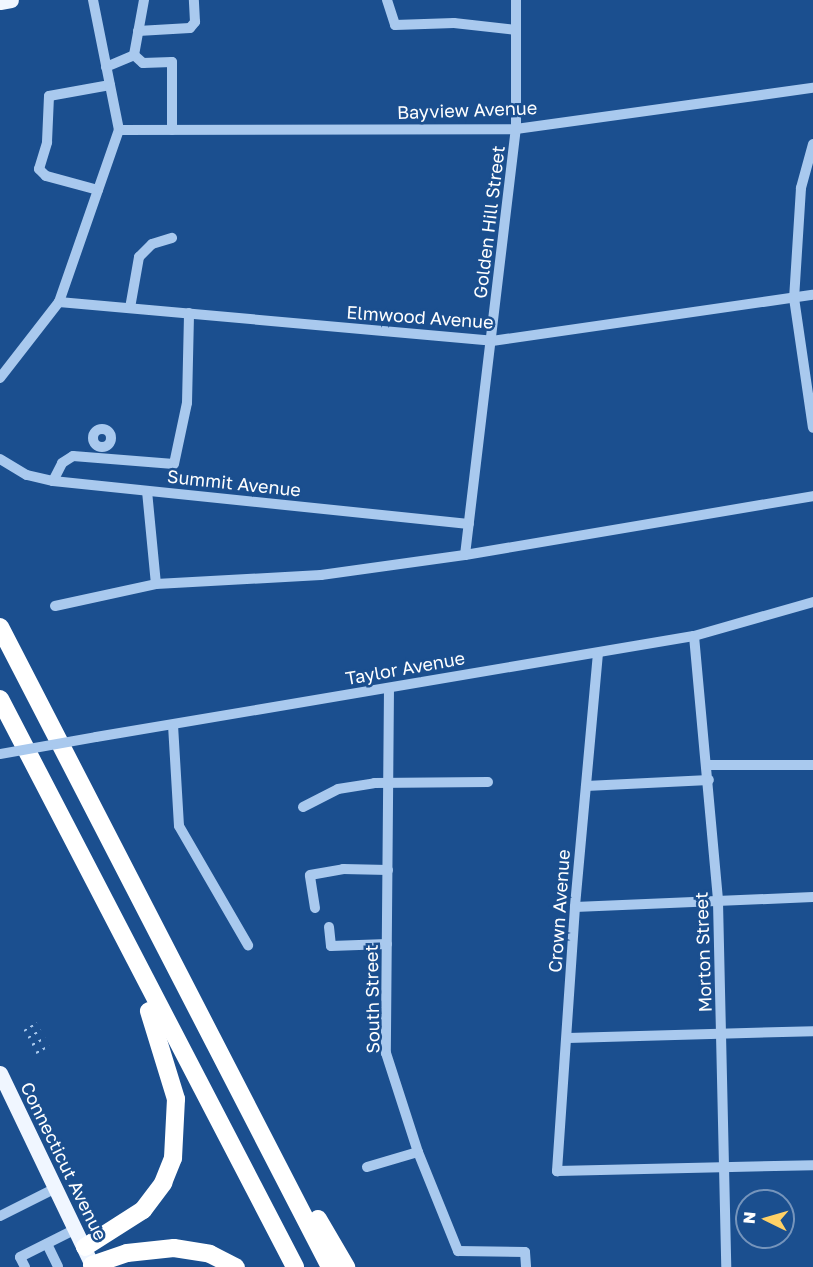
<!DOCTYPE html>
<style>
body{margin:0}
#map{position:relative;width:813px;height:1267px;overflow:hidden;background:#1b4f8f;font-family:"Golos Text",sans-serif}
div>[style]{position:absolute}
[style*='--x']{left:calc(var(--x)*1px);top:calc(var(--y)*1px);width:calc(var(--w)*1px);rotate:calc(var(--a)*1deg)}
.path>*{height:2px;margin-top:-1px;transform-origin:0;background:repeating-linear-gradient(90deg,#a9c9ee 0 3px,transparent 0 7.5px)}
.minor>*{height:10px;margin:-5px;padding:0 5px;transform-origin:5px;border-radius:5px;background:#a9c9ee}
.minor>.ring{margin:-5px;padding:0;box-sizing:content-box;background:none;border:10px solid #a9c9ee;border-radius:50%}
.major>*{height:15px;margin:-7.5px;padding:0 7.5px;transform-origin:7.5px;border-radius:7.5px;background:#f0f6ff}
.highway>*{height:18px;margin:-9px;padding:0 9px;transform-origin:9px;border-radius:9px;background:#fff}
.minor-bridge>*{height:10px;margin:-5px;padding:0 5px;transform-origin:5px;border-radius:5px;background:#a9c9ee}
span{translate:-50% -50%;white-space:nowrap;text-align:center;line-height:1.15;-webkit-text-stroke:5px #1b4f8f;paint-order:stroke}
.street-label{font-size:18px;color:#fff}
.north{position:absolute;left:735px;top:1189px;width:60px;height:60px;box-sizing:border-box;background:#1b4f8f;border:2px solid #7695bc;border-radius:50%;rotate:275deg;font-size:16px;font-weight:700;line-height:24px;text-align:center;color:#fff}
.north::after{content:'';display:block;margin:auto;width:21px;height:27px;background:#ffd166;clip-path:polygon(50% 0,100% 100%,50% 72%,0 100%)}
</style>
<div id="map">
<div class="path">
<div style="--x:24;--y:1031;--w:15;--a:-32"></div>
<div style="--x:28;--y:1038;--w:15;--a:-32"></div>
<div style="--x:32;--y:1045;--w:15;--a:-28"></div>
<div style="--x:36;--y:1053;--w:15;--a:-28"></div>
</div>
<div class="minor">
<div style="--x:387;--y:0;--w:26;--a:72"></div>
<div style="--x:395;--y:25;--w:59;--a:-1.9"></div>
<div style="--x:454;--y:23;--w:62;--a:6.4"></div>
<div style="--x:138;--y:31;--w:52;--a:-3.3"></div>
<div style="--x:190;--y:28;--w:8;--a:-50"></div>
<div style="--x:195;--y:22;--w:22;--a:-93"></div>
<div style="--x:134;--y:55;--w:12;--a:42"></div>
<div style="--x:143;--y:63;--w:29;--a:-2"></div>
<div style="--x:172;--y:62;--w:68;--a:90"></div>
<div style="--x:106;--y:67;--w:30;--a:-23"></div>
<div style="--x:134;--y:55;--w:56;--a:-79.7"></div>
<div style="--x:119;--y:130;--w:397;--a:-0.1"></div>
<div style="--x:516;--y:129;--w:300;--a:-7.9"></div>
<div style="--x:813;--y:144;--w:46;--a:105.3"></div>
<div style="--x:801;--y:188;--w:110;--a:93.6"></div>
<div style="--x:794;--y:298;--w:131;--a:81.7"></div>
<div style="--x:98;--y:190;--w:54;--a:-164.9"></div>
<div style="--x:46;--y:176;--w:10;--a:-135"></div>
<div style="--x:39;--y:169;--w:28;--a:-73"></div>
<div style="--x:47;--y:142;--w:46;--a:-87.5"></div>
<div style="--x:49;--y:96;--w:62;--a:-10.2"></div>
<div style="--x:59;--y:302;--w:435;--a:5.1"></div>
<div style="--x:492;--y:341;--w:324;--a:-8.2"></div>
<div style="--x:130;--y:308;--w:52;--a:-80"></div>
<div style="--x:139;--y:257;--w:18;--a:-45"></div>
<div style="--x:152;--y:244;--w:21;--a:-17"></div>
<div style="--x:0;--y:378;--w:96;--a:-52.2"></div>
<div style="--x:59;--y:302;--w:182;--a:-70.8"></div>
<div style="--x:119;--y:130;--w:133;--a:-101.3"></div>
<div class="ring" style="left:93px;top:429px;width:8px;height:8px"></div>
<div style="--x:0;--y:459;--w:31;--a:31"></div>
<div style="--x:27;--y:475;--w:27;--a:13"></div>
<div style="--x:53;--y:481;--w:418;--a:5.9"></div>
<div style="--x:53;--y:481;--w:20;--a:-63"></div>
<div style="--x:62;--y:463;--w:13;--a:-32"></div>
<div style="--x:73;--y:456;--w:101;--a:4.5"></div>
<div style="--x:174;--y:464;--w:62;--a:-78"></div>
<div style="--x:187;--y:403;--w:90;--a:-88.7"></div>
<div style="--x:147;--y:491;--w:93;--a:84.5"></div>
<div style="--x:465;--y:555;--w:429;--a:-83.2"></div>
<div style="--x:516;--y:129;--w:129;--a:-90"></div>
<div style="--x:55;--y:606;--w:103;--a:-12.3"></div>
<div style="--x:156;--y:584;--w:165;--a:-3.1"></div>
<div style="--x:321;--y:575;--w:145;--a:-7.9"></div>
<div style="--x:465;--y:555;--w:353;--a:-9.6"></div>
<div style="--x:694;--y:636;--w:267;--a:84.8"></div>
<div style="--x:718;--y:902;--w:365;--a:88.7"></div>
<div style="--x:598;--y:653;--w:255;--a:95.2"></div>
<div style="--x:575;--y:907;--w:265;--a:93.9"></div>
<div style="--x:557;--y:1171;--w:256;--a:-1.3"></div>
<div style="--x:389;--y:688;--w:365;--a:90.5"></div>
<div style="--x:386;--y:1053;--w:104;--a:72.1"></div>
<div style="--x:418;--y:1152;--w:107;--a:68"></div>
<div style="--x:458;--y:1251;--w:67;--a:0.9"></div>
<div style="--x:525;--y:1252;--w:15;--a:86"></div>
<div style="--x:173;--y:725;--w:101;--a:86.6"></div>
<div style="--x:179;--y:826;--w:138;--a:59.9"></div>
<div style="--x:96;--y:737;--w:606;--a:-9.59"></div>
<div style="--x:694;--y:636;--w:124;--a:-15.9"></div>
<div style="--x:708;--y:765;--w:105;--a:0"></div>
<div style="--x:586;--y:786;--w:123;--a:-2.8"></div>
<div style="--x:303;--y:807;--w:39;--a:-27"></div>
<div style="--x:338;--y:789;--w:36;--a:-9"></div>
<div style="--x:374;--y:783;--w:114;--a:-0.5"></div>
<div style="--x:575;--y:907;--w:238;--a:-2.4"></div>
<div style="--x:315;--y:908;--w:33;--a:-99"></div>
<div style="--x:310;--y:875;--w:34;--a:-10"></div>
<div style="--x:343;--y:869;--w:45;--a:1.3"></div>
<div style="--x:329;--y:927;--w:19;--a:84"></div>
<div style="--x:331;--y:946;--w:56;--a:-2"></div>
<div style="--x:568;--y:1038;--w:245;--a:-1.6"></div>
<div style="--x:367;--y:1167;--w:53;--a:-16.4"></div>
<div style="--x:0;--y:1216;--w:63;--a:-26.6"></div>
<div style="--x:47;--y:1244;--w:25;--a:64"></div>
<div style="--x:25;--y:1267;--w:11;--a:-117"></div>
<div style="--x:20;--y:1257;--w:63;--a:-26.6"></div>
</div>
<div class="major">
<div style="--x:0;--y:2;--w:11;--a:-10"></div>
<div style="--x:0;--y:1073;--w:215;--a:64.4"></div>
</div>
<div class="highway">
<div style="--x:0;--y:627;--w:720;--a:62.72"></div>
<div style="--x:0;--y:699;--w:640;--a:62.55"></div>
<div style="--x:318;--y:1219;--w:56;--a:59.7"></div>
<div style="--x:85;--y:1247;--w:69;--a:-32.5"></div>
<div style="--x:143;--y:1210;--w:34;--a:-53"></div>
<div style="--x:163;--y:1183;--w:27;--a:-68"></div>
<div style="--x:173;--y:1158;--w:59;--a:-87.1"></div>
<div style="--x:176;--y:1099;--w:92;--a:-107.1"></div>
<div style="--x:92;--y:1265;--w:37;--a:-19"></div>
<div style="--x:127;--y:1253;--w:47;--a:-6.1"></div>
<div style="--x:174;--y:1248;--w:36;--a:9"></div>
<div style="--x:210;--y:1254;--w:29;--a:27"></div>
</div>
<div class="minor-bridge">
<div style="--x:0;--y:754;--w:97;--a:-10"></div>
</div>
<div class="street-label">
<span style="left:467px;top:110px;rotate:-2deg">Bayview Avenue</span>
<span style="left:489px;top:222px;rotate:-83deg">Golden Hill Street</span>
<span style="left:420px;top:317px;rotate:4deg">Elmwood Avenue</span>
<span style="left:234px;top:483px;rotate:6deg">Summit Avenue</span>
<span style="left:405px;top:668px;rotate:-10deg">Taylor Avenue</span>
<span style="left:559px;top:911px;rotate:-86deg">Crown Avenue</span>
<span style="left:703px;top:952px;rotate:-92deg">Morton Street</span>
<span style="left:372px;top:999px;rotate:-91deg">South Street</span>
<span style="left:64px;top:1161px;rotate:64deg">Connecticut Avenue</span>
</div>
<div class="north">N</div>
</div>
